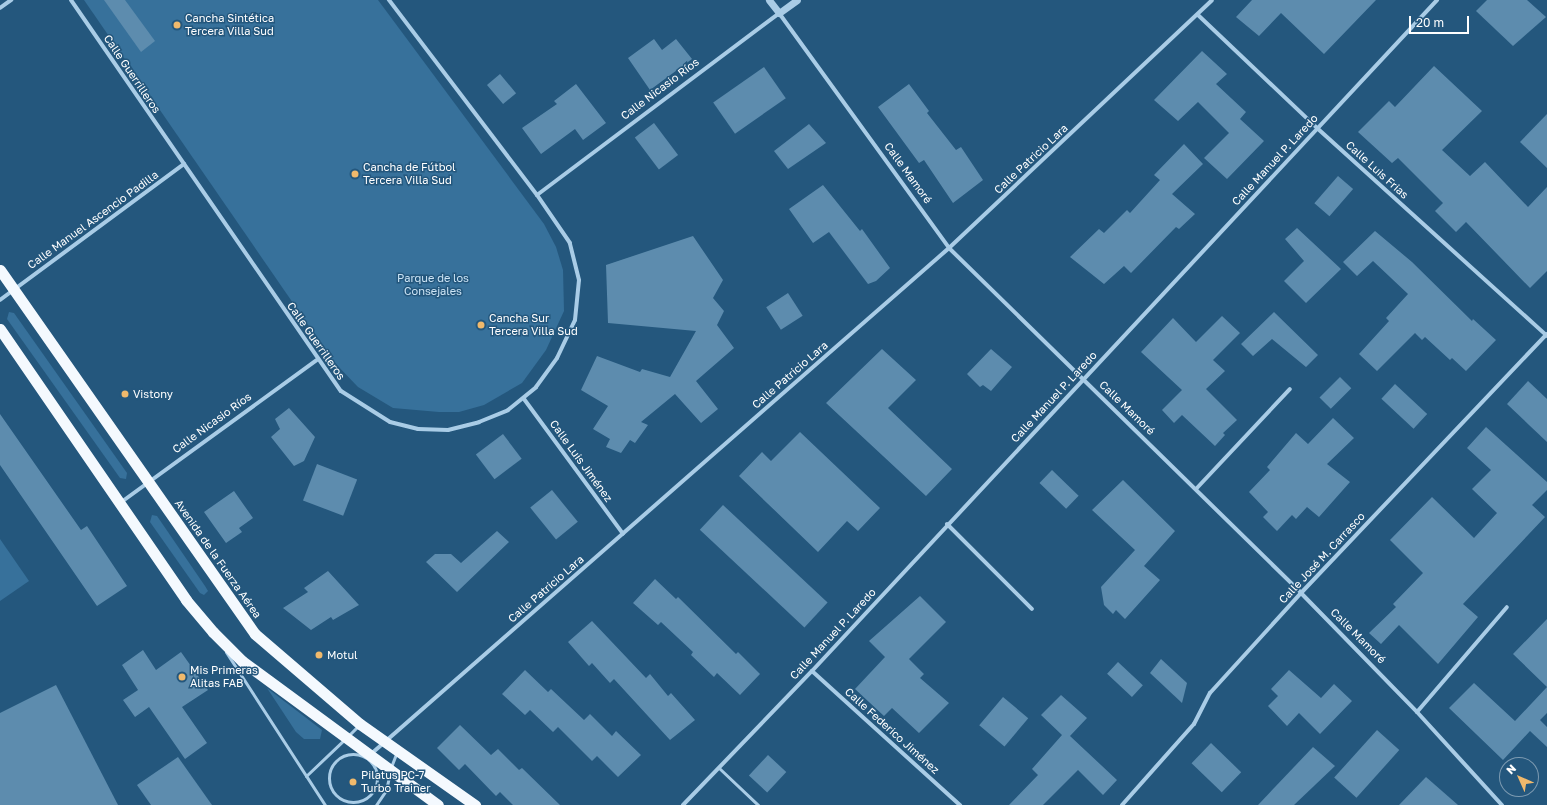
<!DOCTYPE html>
<meta charset="utf-8">
<style>
body{margin:0}
#map{position:relative;width:1547px;height:805px;overflow:hidden;background:#24577d;font-family:"Golos Text",sans-serif}
div>[style]{position:absolute}
[style*='--x']{left:calc(var(--x)*1px);top:calc(var(--y)*1px);width:calc(var(--w)*1px);rotate:calc(var(--a)*1deg)}
.green>*{inset:0;background:#37719b}
.building>*{inset:0;background:#5d8cae;transform-origin:0 0}
.service>*{height:3px;margin:-1.5px;padding:0 1.5px;transform-origin:1.5px;border-radius:1.5px;background:#a9cce6}
.pedestrian>*{height:3.5px;margin:-1.75px;padding:0 1.75px;transform-origin:1.75px;border-radius:1.75px;background:#a9cce6}
.pedestrian>.ring{margin:-1.75px;padding:0;box-sizing:content-box;background:none;border:3.5px solid #a9cce6;border-radius:50%}
.minor>*{height:4px;margin:-2px;padding:0 2px;transform-origin:2px;border-radius:2px;background:#a9cce6}
.tertiary>*{height:7px;margin:-3.5px;padding:0 3.5px;transform-origin:3.5px;border-radius:3.5px;background:#a9cce6}
.trunk>*{height:11px;margin:-5.5px;padding:0 5.5px;transform-origin:5.5px;border-radius:5.5px;background:#f4f9fe}
.dots>*{width:11px;height:11px;translate:-50% -50%;box-sizing:border-box;border:2px solid #24577d;border-radius:50%}
span{translate:-50% -50%;white-space:nowrap;text-align:center;line-height:1.15;-webkit-text-stroke:3px #24577d;paint-order:stroke}
.poi-label{font-size:11px;color:#fff}
.left{translate:0 -50%;text-align:left}
.street-label{font-size:11px;color:#fff}
.park-label{font-size:11px;color:#cce4f5}
.north{position:absolute;left:1499px;top:757px;width:40px;height:40px;box-sizing:border-box;background:#24577d;border:1px solid #7c9ab1;border-radius:50%;rotate:315deg;font-size:11px;font-weight:700;line-height:16px;text-align:center;color:#fff}
.north::after{content:'';display:block;margin:auto;width:14px;height:18px;background:#f0b96c;clip-path:polygon(50% 0,100% 100%,50% 72%,0 100%)}
.scale{position:absolute;left:1409px;top:16px;width:60px;height:18px;box-sizing:border-box;border:2px solid #fff;border-top:0;padding-left:5px;font-size:12px;line-height:14px;white-space:nowrap;color:#fff;-webkit-text-stroke:3px #24577d;paint-order:stroke}
</style>
<div id="map">
<div class="green">
<div style="clip-path:polygon(84px 0,378px 0,544px 224px,556px 247px,563px 270px,564px 311px,546px 350px,522px 383px,484px 405px,459px 412px,439px 412px,393px 408px,358px 387px,333px 361px)"></div>
<div style="clip-path:polygon(9px 312px,14px 313px,127px 473px,126px 479px,120px 478px,7px 319px)"></div>
<div style="clip-path:polygon(152px 515px,157px 516px,205px 586px,208px 591px,204px 595px,200px 593px,150px 522px)"></div>
<div style="clip-path:polygon(0 539px,29px 581px,0 601px)"></div>
<div style="clip-path:polygon(267px 688px,322px 730px,320px 739px,304px 739px,296px 732px)"></div>
</div>
<div class="building">
<div style="clip-path:polygon(104px 0,125px 0,155px 41px,141px 52px)"></div>
<div style="clip-path:polygon(1252px 0,1376px 0,1324px 54px,1281px 13px,1259px 36px,1236px 17px)"></div>
<div style="clip-path:polygon(1487px 0,1527px 0,1546px 17px,1513px 46px,1476px 11px)"></div>
<div style="clip-path:polygon(654px 39px,662px 50px,676px 39px,692px 59px,650px 90px,628px 58px)"></div>
<div style="clip-path:polygon(1202px 51px,1227px 74px,1216px 84px,1246px 112px,1240px 119px,1264px 141px,1227px 179px,1204px 158px,1229px 133px,1198px 102px,1178px 121px,1154px 100px)"></div>
<div style="clip-path:polygon(1434px 66px,1482px 111px,1442px 150px,1470px 176px,1485px 162px,1528px 207px,1547px 187px,1547px 271px,1530px 288px,1466px 222px,1456px 232px,1435px 211px,1443px 203px,1398px 158px,1392px 163px,1358px 132px,1389px 101px,1395px 107px)"></div>
<div style="left:764px;top:67px;width:38px;height:62px;rotate:55deg"></div>
<div style="left:500px;top:74px;width:25px;height:17px;rotate:50deg"></div>
<div style="clip-path:polygon(576px 84px,606px 123px,583px 140px,575px 129px,541px 154px,522px 128px,557px 104px,554px 101px)"></div>
<div style="clip-path:polygon(909px 84px,929px 111px,927px 113px,956px 150px,961px 147px,983px 180px,953px 203px,924px 160px,919px 163px,878px 107px)"></div>
<div style="clip-path:polygon(1547px 114px,1547px 168px,1520px 142px)"></div>
<div style="left:654px;top:123px;width:40px;height:24px;rotate:53deg"></div>
<div style="clip-path:polygon(809px 124px,826px 143px,788px 169px,774px 151px)"></div>
<div style="clip-path:polygon(1184px 144px,1203px 164px,1172px 194px,1195px 214px,1179px 229px,1176px 227px,1131px 273px,1124px 266px,1104px 284px,1070px 257px,1099px 229px,1104px 233px,1127px 210px,1130px 213px,1160px 180px,1154px 175px)"></div>
<div style="left:1338px;top:176px;width:20px;height:36px;rotate:41deg"></div>
<div style="clip-path:polygon(823px 185px,860px 231px,862px 229px,890px 268px,876px 281px,868px 284px,829px 232px,813px 243px,789px 209px)"></div>
<div style="clip-path:polygon(1297px 228px,1341px 269px,1306px 303px,1284px 281px,1304px 261px,1285px 239px)"></div>
<div style="clip-path:polygon(1375px 231px,1412px 262px,1472px 321px,1473px 319px,1496px 340px,1466px 371px,1452px 358px,1450px 360px,1425px 337px,1422px 340px,1415px 333px,1377px 371px,1359px 354px,1389px 321px,1386px 318px,1408px 294px,1373px 261px,1357px 276px,1343px 262px)"></div>
<div style="clip-path:polygon(693px 236px,723px 280px,713px 298px,724px 311px,717px 325px,734px 348px,696px 381px,718px 409px,701px 423px,675px 394px,641px 422px,648px 425px,635px 443px,630px 440px,621px 453px,606px 447px,610px 439px,593px 429px,608px 406px,581px 390px,597px 356px,640px 372px,642px 369px,670px 377px,696px 331px,608px 323px,606px 265px)"></div>
<div style="left:788px;top:293px;width:27px;height:26px;rotate:57deg"></div>
<div style="clip-path:polygon(1274px 312px,1318px 355px,1306px 367px,1272px 339px,1253px 356px,1241px 344px)"></div>
<div style="clip-path:polygon(1222px 316px,1240px 333px,1213px 360px,1225px 371px,1206px 389px,1237px 420px,1223px 433px,1225px 435px,1215px 446px,1182px 415px,1174px 423px,1162px 410px,1182px 390px,1141px 352px,1173px 318px,1196px 342px)"></div>
<div style="clip-path:polygon(882px 349px,916px 380px,888px 408px,952px 469px,926px 496px,826px 403px)"></div>
<div style="clip-path:polygon(991px 349px,1012px 367px,991px 391px,983px 385px,980px 387px,967px 374px)"></div>
<div style="left:1340px;top:377px;width:16px;height:29px;rotate:45deg"></div>
<div style="clip-path:polygon(1528px 381px,1547px 399px,1547px 442px,1507px 404px)"></div>
<div style="left:1395px;top:384px;width:44px;height:20px;rotate:43deg"></div>
<div style="clip-path:polygon(289px 408px,315px 437px,304px 461px,294px 466px,271px 437px,280px 429px,275px 419px)"></div>
<div style="clip-path:polygon(0 414px,81px 530px,87px 526px,127px 586px,97px 606px,0 465px)"></div>
<div style="clip-path:polygon(1333px 418px,1354px 438px,1327px 464px,1350px 482px,1319px 517px,1307px 507px,1296px 519px,1292px 515px,1277px 531px,1263px 517px,1268px 512px,1249px 492px,1270px 470px,1267px 467px,1296px 433px,1308px 444px)"></div>
<div style="clip-path:polygon(1486px 427px,1547px 482px,1547px 490px,1532px 505px,1545px 517px,1463px 604px,1478px 617px,1438px 664px,1399px 625px,1381px 644px,1369px 633px,1396px 607px,1393px 604px,1423px 573px,1390px 540px,1432px 497px,1474px 538px,1497px 513px,1472px 489px,1491px 470px,1467px 448px)"></div>
<div style="clip-path:polygon(800px 432px,880px 508px,858px 531px,847px 521px,818px 552px,739px 476px,762px 452px,771px 461px)"></div>
<div style="left:503px;top:434px;width:31px;height:34px;rotate:53deg"></div>
<div style="left:317px;top:464px;width:43px;height:39px;rotate:21deg"></div>
<div style="left:1052px;top:470px;width:37px;height:18px;rotate:44deg"></div>
<div style="clip-path:polygon(1123px 480px,1175px 531px,1144px 566px,1160px 580px,1125px 619px,1116px 610px,1113px 614px,1104px 605px,1101px 587px,1135px 550px,1092px 510px)"></div>
<div style="left:552px;top:490px;width:41px;height:28px;rotate:51deg"></div>
<div style="clip-path:polygon(234px 491px,253px 518px,239px 528px,242px 532px,226px 543px,204px 512px)"></div>
<div style="left:723px;top:505px;width:143px;height:34px;rotate:43deg"></div>
<div style="clip-path:polygon(497px 531px,509px 542px,457px 592px,426px 562px,435px 554px,451px 554px,461px 563px)"></div>
<div style="clip-path:polygon(328px 571px,359px 605px,333px 620px,331px 617px,311px 630px,283px 608px,308px 592px,304px 588px)"></div>
<div style="clip-path:polygon(655px 579px,676px 599px,678px 597px,736px 654px,738px 652px,760px 674px,740px 695px,717px 673px,714px 677px,691px 655px,693px 652px,661px 622px,658px 625px,633px 603px)"></div>
<div style="clip-path:polygon(920px 596px,946px 622px,909px 659px,924px 674px,920px 678px,949px 703px,919px 733px,892px 708px,884px 716px,855px 689px,885px 657px,869px 641px)"></div>
<div style="clip-path:polygon(1547px 619px,1547px 713px,1540px 720px,1547px 727px,1547px 747px,1530px 731px,1503px 760px,1449px 708px,1474px 683px,1515px 721px,1547px 687px,1513px 654px)"></div>
<div style="clip-path:polygon(592px 621px,646px 678px,650px 674px,668px 696px,671px 693px,695px 720px,670px 740px,614px 679px,610px 683px,592px 663px,589px 666px,568px 642px)"></div>
<div style="clip-path:polygon(143px 650px,156px 670px,181px 652px,208px 690px,182px 707px,207px 743px,185px 759px,149px 707px,135px 717px,123px 700px,138px 690px,122px 665px)"></div>
<div style="clip-path:polygon(1161px 659px,1187px 683px,1182px 703px,1150px 673px)"></div>
<div style="left:1118px;top:662px;width:34px;height:16px;rotate:43deg"></div>
<div style="clip-path:polygon(525px 670px,548px 692px,551px 689px,584px 720px,590px 714px,612px 736px,616px 731px,641px 755px,618px 777px,597px 756px,592px 761px,558px 727px,553px 732px,530px 710px,525px 715px,502px 694px)"></div>
<div style="clip-path:polygon(1289px 670px,1321px 698px,1334px 684px,1352px 701px,1320px 734px,1299px 713px,1287px 726px,1268px 706px,1278px 696px,1271px 689px)"></div>
<div style="clip-path:polygon(56px 685px,118px 805px,0 805px,0 713px)"></div>
<div style="clip-path:polygon(1061px 695px,1087px 718px,1070px 736px,1117px 780px,1103px 795px,1078px 770px,1043px 805px,1009px 805px,1038px 775px,1032px 769px,1062px 735px,1041px 715px)"></div>
<div style="left:1003px;top:697px;width:33px;height:37px;rotate:40deg"></div>
<div style="clip-path:polygon(460px 725px,491px 755px,498px 749px,519px 770px,522px 768px,560px 805px,513px 805px,500px 792px,496px 796px,465px 764px,459px 770px,437px 748px)"></div>
<div style="left:1377px;top:730px;width:30px;height:64px;rotate:42deg"></div>
<div style="left:1211px;top:743px;width:42px;height:28px;rotate:44deg"></div>
<div style="clip-path:polygon(1313px 747px,1335px 766px,1294px 805px,1258px 805px)"></div>
<div style="left:768px;top:755px;width:25px;height:28px;rotate:43deg"></div>
<div style="clip-path:polygon(178px 757px,212px 805px,151px 805px,137px 785px)"></div>
<div style="clip-path:polygon(1426px 777px,1458px 805px,1399px 805px)"></div>
</div>
<div class="service">
<div style="--x:226;--y:652;--w:182;--a:57.1"></div>
<div style="--x:348;--y:736;--w:14;--a:-45"></div>
<div style="--x:391;--y:767;--w:14;--a:-69"></div>
<div style="--x:719;--y:768;--w:54;--a:43.5"></div>
<div style="--x:306;--y:776;--w:52;--a:-43.5"></div>
<div style="--x:376;--y:805;--w:18;--a:-56"></div>
<div style="--x:386;--y:790;--w:18;--a:-77"></div>
</div>
<div class="pedestrian">
<div class="ring" style="left:330px;top:755px;width:44.5px;height:44.5px"></div>
</div>
<div class="minor">
<div style="--x:71;--y:0;--w:475;--a:55.4"></div>
<div style="--x:341;--y:391;--w:58;--a:32.3"></div>
<div style="--x:390;--y:422;--w:29;--a:14"></div>
<div style="--x:418;--y:429;--w:30;--a:2"></div>
<div style="--x:448;--y:430;--w:32;--a:-14"></div>
<div style="--x:479;--y:422;--w:31;--a:-22"></div>
<div style="--x:508;--y:410;--w:36;--a:-39"></div>
<div style="--x:536;--y:387;--w:36;--a:-54"></div>
<div style="--x:557;--y:358;--w:42;--a:-64.7"></div>
<div style="--x:575;--y:320;--w:40;--a:-84.3"></div>
<div style="--x:579;--y:280;--w:38;--a:-104"></div>
<div style="--x:570;--y:243;--w:58;--a:-124.5"></div>
<div style="--x:537;--y:195;--w:245;--a:-127.2"></div>
<div style="--x:0;--y:8;--w:14;--a:-36"></div>
<div style="--x:1198;--y:15;--w:164;--a:43.5"></div>
<div style="--x:1317;--y:128;--w:310;--a:42.1"></div>
<div style="--x:537;--y:195;--w:303;--a:-36.9"></div>
<div style="--x:779;--y:13;--w:290;--a:54.1"></div>
<div style="--x:949;--y:248;--w:493;--a:44.4"></div>
<div style="--x:1301;--y:593;--w:166;--a:45.7"></div>
<div style="--x:1417;--y:712;--w:126;--a:47.6"></div>
<div style="--x:0;--y:300;--w:229;--a:-36.5"></div>
<div style="--x:524;--y:399;--w:167;--a:53.7"></div>
<div style="--x:1196;--y:489;--w:137;--a:-46.8"></div>
<div style="--x:120;--y:503;--w:243;--a:-36"></div>
<div style="--x:947;--y:524;--w:120;--a:45"></div>
<div style="--x:812;--y:671;--w:200;--a:42.2"></div>
<div style="--x:1417;--y:712;--w:138;--a:-49.4"></div>
<div style="--x:371;--y:754;--w:768;--a:-41.2"></div>
<div style="--x:949;--y:248;--w:361;--a:-43.3"></div>
<div style="--x:683;--y:805;--w:186;--a:-46.1"></div>
<div style="--x:812;--y:671;--w:917;--a:-47.03"></div>
<div style="--x:1122;--y:805;--w:108;--a:-48.4"></div>
<div style="--x:1194;--y:724;--w:35;--a:-63"></div>
<div style="--x:1210;--y:693;--w:135;--a:-47.7"></div>
<div style="--x:1301;--y:593;--w:357;--a:-46.5"></div>
</div>
<div class="tertiary">
<div style="--x:769;--y:0;--w:16;--a:52"></div>
<div style="--x:779;--y:13;--w:22;--a:-36"></div>
</div>
<div class="trunk">
<div style="--x:0;--y:270;--w:444;--a:55"></div>
<div style="--x:255;--y:634;--w:138;--a:40.6"></div>
<div style="--x:360;--y:724;--w:141;--a:35.2"></div>
<div style="--x:0;--y:329;--w:329;--a:55.5"></div>
<div style="--x:186;--y:600;--w:42;--a:49.8"></div>
<div style="--x:213;--y:632;--w:41;--a:45"></div>
<div style="--x:242;--y:661;--w:243;--a:36.3"></div>
</div>
<div class="dots">
<div style="left:177px;top:25px;background:#f0b96c"></div>
<div style="left:355px;top:174px;background:#f0b96c"></div>
<div style="left:481px;top:325px;background:#f0b96c"></div>
<div style="left:125px;top:394px;background:#f0b96c"></div>
<div style="left:319px;top:655px;background:#f0b96c"></div>
<div style="left:182px;top:677px;background:#f0b96c"></div>
<div style="left:353px;top:782px;background:#f0b96c"></div>
</div>
<div class="poi-label">
<span class="left" style="left:185px;top:25px">Cancha Sintética<br>Tercera Villa Sud</span>
<span class="left" style="left:363px;top:174px">Cancha de Fútbol<br>Tercera Villa Sud</span>
<span class="left" style="left:489px;top:325px">Cancha Sur<br>Tercera Villa Sud</span>
<span class="left" style="left:133px;top:394px">Vistony</span>
<span class="left" style="left:327px;top:655px">Motul</span>
<span class="left" style="left:190px;top:677px">Mis Primeras<br>Alitas FAB</span>
<span class="left" style="left:361px;top:782px">Pilatus PC-7<br>Turbo Trainer</span>
</div>
<div class="street-label">
<span style="left:132px;top:74px;rotate:56deg">Calle Guerrilleros</span>
<span style="left:660px;top:89px;rotate:-37deg">Calle Nicasio Ríos</span>
<span style="left:1031px;top:159px;rotate:-43deg">Calle Patricio Lara</span>
<span style="left:1275px;top:160px;rotate:-47deg">Calle Manuel P. Laredo</span>
<span style="left:1377px;top:170px;rotate:42deg">Calle Luis Frias</span>
<span style="left:908px;top:173px;rotate:54deg">Calle Mamoré</span>
<span style="left:93px;top:220px;rotate:-36deg">Calle Manuel Ascencio Padilla</span>
<span style="left:316px;top:341px;rotate:55deg">Calle Guerrilleros</span>
<span style="left:790px;top:375px;rotate:-41deg">Calle Patricio Lara</span>
<span style="left:1054px;top:397px;rotate:-47deg">Calle Manuel P. Laredo</span>
<span style="left:1127px;top:408px;rotate:44deg">Calle Mamoré</span>
<span style="left:212px;top:423px;rotate:-36deg">Calle Nicasio Ríos</span>
<span style="left:581px;top:461px;rotate:54deg">Calle Luis Jiménez</span>
<span style="left:1322px;top:558px;rotate:-47deg">Calle José M. Carrasco</span>
<span style="left:218px;top:559px;rotate:55deg">Avenida de la Fuerza Aérea</span>
<span style="left:546px;top:589px;rotate:-41deg">Calle Patricio Lara</span>
<span style="left:833px;top:634px;rotate:-47deg">Calle Manuel P. Laredo</span>
<span style="left:1358px;top:636px;rotate:45deg">Calle Mamoré</span>
<span style="left:892px;top:731px;rotate:42deg">Calle Federico Jiménez</span>
</div>
<div class="park-label">
<span style="left:433px;top:285px">Parque de los<br>Consejales</span>
</div>
<div class="north">N</div>
<div class="scale">20 m</div>
</div>
